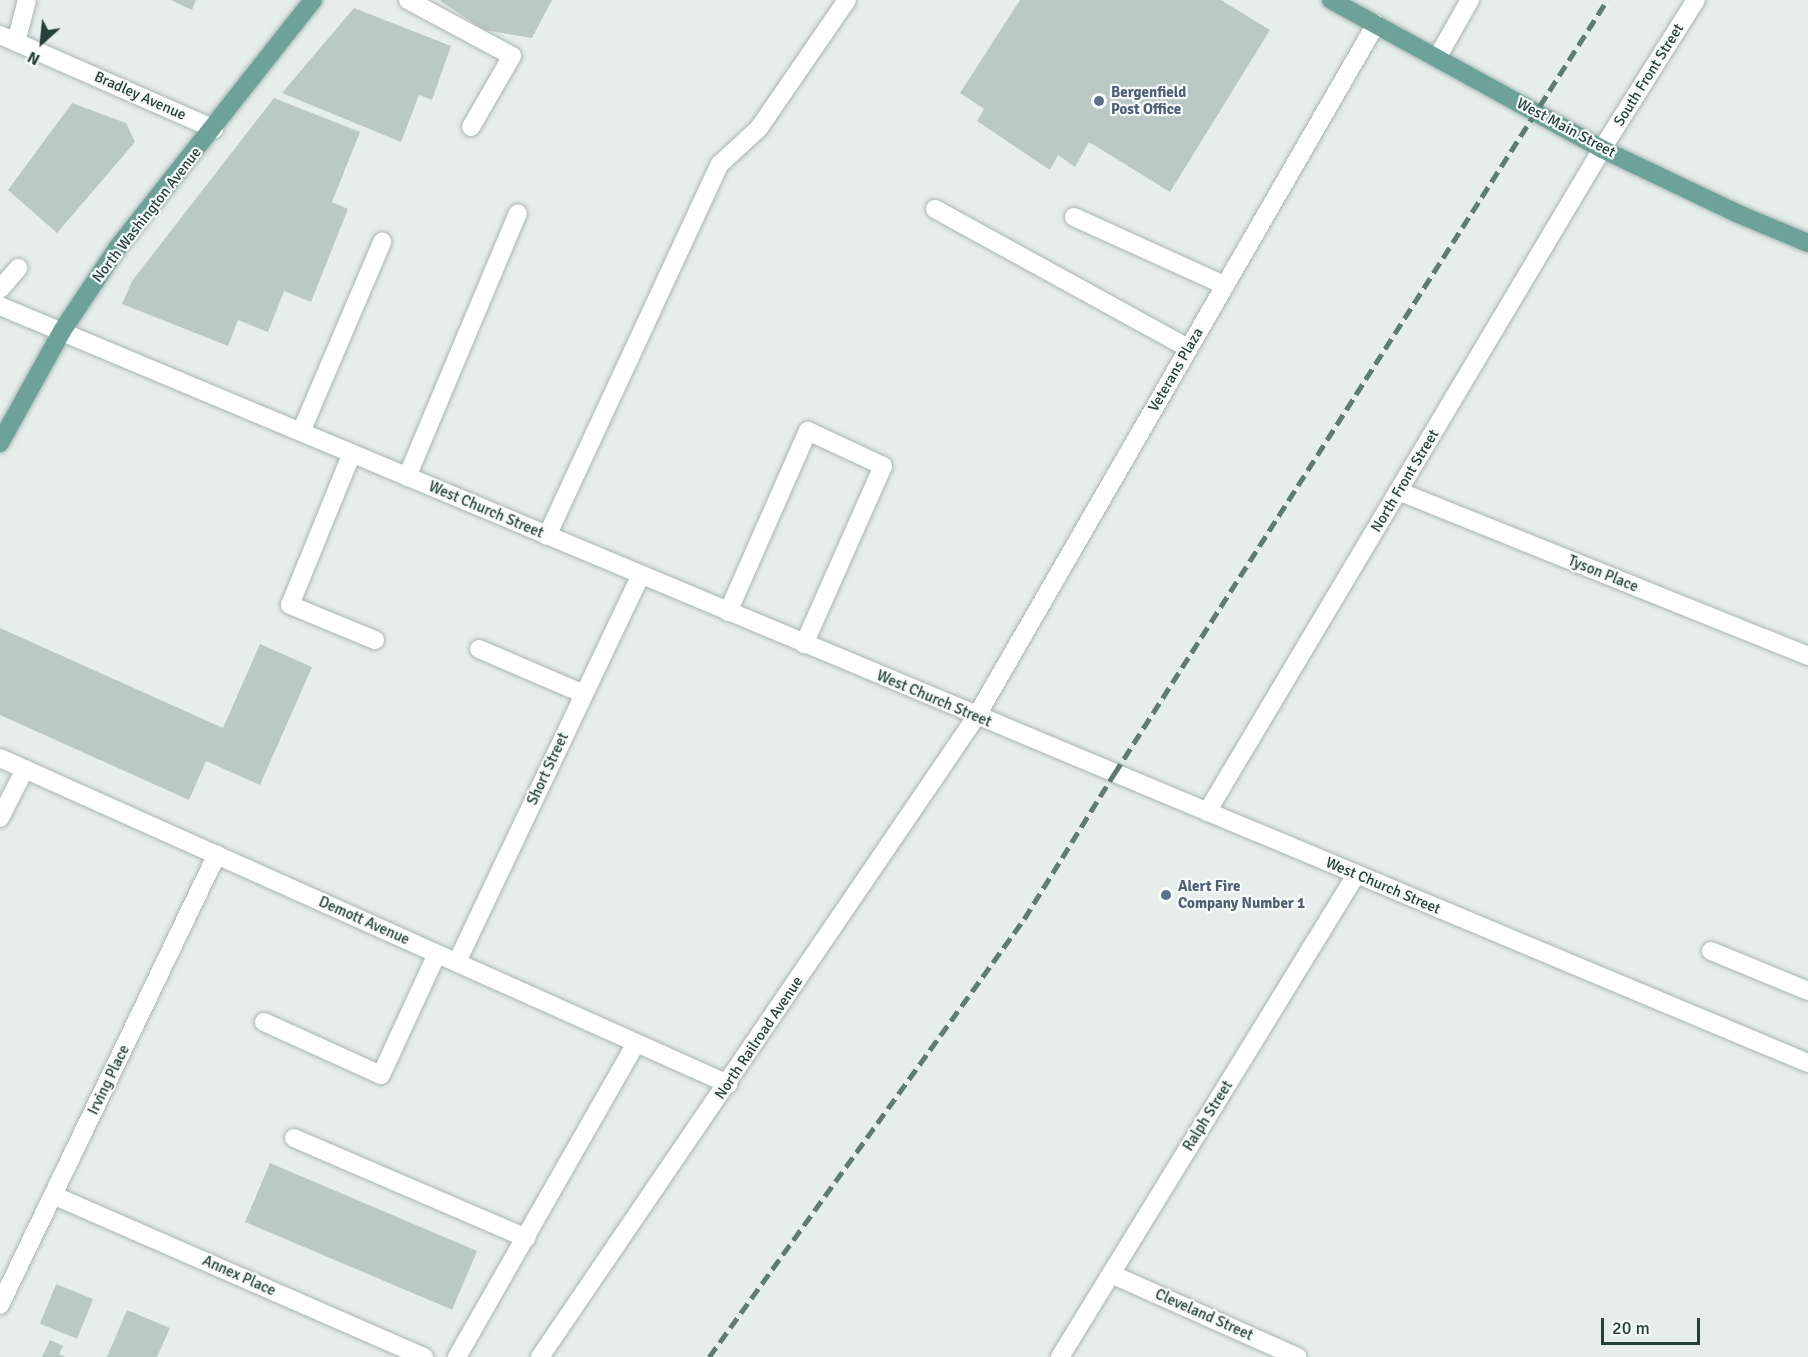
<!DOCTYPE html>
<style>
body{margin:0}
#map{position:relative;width:1808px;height:1357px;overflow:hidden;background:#e6eeeb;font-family:Signika,sans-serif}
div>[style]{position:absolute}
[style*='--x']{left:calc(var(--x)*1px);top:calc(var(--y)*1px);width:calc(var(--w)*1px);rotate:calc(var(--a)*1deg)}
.building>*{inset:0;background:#bbc9c4;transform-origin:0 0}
.roads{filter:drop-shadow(0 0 2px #a8b6b3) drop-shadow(0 0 2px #a8b6b3)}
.minor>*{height:18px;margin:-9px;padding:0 9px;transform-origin:9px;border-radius:9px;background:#fff}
.major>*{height:18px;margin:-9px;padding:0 9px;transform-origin:9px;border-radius:9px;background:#6ca298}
.rail>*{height:4.5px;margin-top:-2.25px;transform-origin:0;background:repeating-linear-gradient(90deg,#607b76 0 12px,transparent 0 18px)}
.dots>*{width:16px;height:16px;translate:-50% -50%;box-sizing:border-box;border:3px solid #f7fbf9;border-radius:50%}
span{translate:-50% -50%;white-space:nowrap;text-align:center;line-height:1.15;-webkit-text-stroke:4.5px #f7fbf9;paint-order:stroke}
.street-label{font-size:15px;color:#25403b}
.service-label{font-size:15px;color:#4e5e75;font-weight:700}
.left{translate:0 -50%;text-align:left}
.north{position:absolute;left:12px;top:12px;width:60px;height:60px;-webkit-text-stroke:4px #f7fbf9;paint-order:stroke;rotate:207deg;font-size:16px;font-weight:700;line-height:24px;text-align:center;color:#25403b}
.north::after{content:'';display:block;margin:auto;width:21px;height:27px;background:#25403b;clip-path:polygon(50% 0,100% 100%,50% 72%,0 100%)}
.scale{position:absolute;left:1601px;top:1318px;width:99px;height:27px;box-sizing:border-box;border:3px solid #25403b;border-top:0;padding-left:8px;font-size:18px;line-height:21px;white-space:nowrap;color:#25403b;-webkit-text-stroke:4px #f7fbf9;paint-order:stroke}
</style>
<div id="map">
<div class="building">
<div style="clip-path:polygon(171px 0,196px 0,192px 10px)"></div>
<div style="clip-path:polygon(439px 0,552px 0,532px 38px,484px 30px)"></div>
<div style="clip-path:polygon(1020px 0,1221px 0,1270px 30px,1170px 192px,1089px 142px,1075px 167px,1058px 155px,1050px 170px,977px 121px,984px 109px,960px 93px)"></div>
<div style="clip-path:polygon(354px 8px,451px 46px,432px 100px,419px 95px,401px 142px,282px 93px)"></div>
<div style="clip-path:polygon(274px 98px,360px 132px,332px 202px,348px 209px,311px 302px,284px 291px,268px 332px,238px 320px,228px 346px,122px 304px,132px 281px)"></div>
<div style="clip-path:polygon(72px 103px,126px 123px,135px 142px,57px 233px,8px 190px)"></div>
<div style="clip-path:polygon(0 628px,223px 728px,260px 644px,312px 667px,260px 785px,206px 761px,189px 800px,0 715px)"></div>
<div style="left:270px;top:1163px;width:225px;height:64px;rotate:23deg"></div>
<div style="left:56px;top:1284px;width:40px;height:43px;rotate:22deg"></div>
<div style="clip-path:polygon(127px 1310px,170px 1328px,157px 1357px,107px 1357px)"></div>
<div style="clip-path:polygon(50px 1340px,63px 1346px,59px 1354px,66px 1357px,42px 1357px)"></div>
</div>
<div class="roads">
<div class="minor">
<div style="--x:408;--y:0;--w:118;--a:28.3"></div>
<div style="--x:512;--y:56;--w:82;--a:120"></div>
<div style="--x:0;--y:35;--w:234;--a:23.7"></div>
<div style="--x:16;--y:42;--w:43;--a:-75.3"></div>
<div style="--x:1437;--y:58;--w:67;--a:-60.4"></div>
<div style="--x:935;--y:209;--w:289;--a:28.8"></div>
<div style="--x:1074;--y:217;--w:165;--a:24.4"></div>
<div style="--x:0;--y:289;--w:28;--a:-49"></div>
<div style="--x:0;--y:306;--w:1960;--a:22.72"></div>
<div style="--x:301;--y:432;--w:207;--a:-66.9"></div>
<div style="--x:352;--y:453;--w:164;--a:112.2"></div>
<div style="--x:290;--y:605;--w:92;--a:22.4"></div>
<div style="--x:407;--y:477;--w:286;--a:-67.2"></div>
<div style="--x:1398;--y:491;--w:442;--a:21.9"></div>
<div style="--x:547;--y:536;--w:410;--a:-65.1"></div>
<div style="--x:720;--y:164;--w:53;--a:-42.7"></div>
<div style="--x:759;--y:128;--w:155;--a:-55.5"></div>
<div style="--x:728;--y:612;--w:198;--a:-66.2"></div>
<div style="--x:808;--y:431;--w:83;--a:25"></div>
<div style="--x:883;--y:466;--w:195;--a:113.9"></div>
<div style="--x:479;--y:649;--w:114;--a:23.2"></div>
<div style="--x:0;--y:758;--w:798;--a:24.12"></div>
<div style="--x:1207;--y:812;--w:772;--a:-59.21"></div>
<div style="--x:1602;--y:149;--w:176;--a:-57.8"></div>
<div style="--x:0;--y:818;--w:55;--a:-63"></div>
<div style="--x:1711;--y:951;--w:105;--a:22.4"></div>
<div style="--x:457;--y:962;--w:427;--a:-64.6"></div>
<div style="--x:264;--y:1022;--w:128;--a:24.4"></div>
<div style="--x:381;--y:1075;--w:133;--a:-65.2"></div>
<div style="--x:294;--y:1138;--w:253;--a:23.3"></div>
<div style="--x:53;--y:1195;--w:405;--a:23.6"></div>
<div style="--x:1111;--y:1274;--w:204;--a:24"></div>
<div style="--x:0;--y:1305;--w:500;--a:-64.3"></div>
<div style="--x:457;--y:1357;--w:361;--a:-60.3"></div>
<div style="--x:540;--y:1357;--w:774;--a:-55.74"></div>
<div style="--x:976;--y:717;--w:800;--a:-60.01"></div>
<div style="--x:1060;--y:1357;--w:566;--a:-58.45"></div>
</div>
<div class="major">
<div style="--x:1331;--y:0;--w:309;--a:28.8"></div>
<div style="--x:1602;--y:149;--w:148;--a:25.5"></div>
<div style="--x:1736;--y:213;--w:78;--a:22.6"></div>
<div style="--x:0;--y:443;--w:128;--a:-61"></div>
<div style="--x:62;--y:331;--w:101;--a:-56.3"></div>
<div style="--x:118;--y:247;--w:315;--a:-51.7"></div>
</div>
</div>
<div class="rail">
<div style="--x:709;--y:1357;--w:540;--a:-54.28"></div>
<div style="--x:1024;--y:919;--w:171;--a:-58.2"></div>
<div style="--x:1114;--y:774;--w:918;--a:-57.5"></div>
</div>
<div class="dots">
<div style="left:1099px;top:101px;background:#5c6f8a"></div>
<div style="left:1166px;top:895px;background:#5c6f8a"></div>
</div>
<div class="street-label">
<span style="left:1649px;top:75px;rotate:-58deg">South Front Street</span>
<span style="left:140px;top:96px;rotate:24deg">Bradley Avenue</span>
<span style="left:1566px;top:128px;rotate:28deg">West Main Street</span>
<span style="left:147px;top:215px;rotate:-52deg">North Washington Avenue</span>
<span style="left:1176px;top:370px;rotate:-60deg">Veterans Plaza</span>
<span style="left:1405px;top:481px;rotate:-59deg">North Front Street</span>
<span style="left:486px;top:510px;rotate:23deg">West Church Street</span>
<span style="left:1603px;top:574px;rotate:22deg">Tyson Place</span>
<span style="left:934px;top:699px;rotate:23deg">West Church Street</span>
<span style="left:548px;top:769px;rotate:-65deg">Short Street</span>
<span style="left:1383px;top:886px;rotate:23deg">West Church Street</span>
<span style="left:364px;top:921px;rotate:24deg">Demott Avenue</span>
<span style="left:759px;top:1038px;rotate:-56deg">North Railroad Avenue</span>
<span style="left:109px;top:1080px;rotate:-64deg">Irving Place</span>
<span style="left:1208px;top:1116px;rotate:-58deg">Ralph Street</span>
<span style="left:239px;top:1276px;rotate:24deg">Annex Place</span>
<span style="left:1204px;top:1315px;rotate:24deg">Cleveland Street</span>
</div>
<div class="service-label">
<span class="left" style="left:1111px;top:101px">Bergenfield<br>Post Office</span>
<span class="left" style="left:1178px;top:895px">Alert Fire<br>Company Number 1</span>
</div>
<div class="north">N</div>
<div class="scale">20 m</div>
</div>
